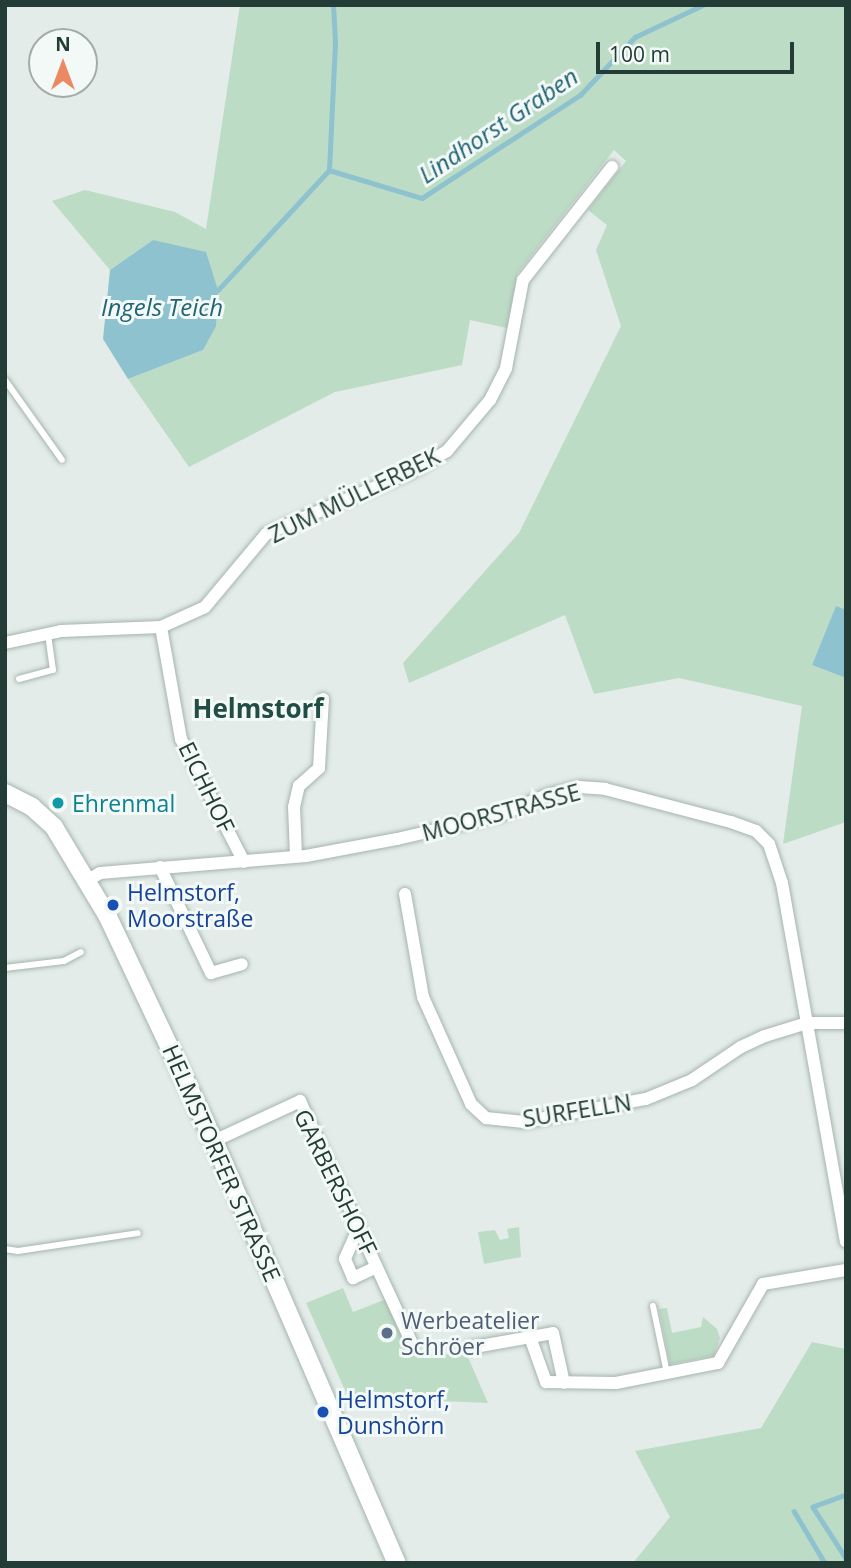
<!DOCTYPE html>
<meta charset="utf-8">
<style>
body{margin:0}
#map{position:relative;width:851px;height:1568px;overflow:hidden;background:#e3ece8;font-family:"Open Sans",sans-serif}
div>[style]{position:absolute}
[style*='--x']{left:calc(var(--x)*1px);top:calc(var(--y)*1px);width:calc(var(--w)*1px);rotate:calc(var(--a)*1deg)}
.green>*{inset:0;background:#bddcc6}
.water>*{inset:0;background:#8ec2ce}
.stream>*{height:4.5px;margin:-2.25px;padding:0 2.25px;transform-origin:2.25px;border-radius:2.25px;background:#8ec2ce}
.roads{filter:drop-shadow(0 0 2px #a6b4af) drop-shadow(0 0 2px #a6b4af)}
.lane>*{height:6px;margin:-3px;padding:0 3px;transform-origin:3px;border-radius:3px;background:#fff}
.street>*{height:12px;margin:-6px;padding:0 6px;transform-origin:6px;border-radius:6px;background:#fff}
.secondary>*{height:18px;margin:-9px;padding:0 9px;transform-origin:9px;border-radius:9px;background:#fff}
.dots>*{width:19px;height:19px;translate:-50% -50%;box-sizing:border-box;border:4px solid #f3f9f6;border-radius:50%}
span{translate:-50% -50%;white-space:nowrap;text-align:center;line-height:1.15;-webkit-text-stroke:6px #f3f9f6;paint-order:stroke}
.street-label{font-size:23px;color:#243c36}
.culture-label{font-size:23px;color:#0d838f}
.left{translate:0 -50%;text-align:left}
.transit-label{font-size:23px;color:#164399}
.service-label{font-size:23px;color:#4e5e75}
.water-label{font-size:24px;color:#216475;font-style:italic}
.quarter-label{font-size:26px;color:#214d44;font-weight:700}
.frame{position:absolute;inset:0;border:7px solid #243c36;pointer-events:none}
.north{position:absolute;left:28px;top:28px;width:70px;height:70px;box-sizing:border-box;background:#f3f9f6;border:2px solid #a0ada9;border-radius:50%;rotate:0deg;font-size:19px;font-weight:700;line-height:28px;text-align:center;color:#243c36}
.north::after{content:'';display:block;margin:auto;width:24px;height:32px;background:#ea8963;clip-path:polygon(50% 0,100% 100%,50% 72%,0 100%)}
.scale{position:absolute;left:596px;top:42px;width:198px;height:32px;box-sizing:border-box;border:4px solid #243c36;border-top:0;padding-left:9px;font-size:21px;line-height:24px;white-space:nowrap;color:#243c36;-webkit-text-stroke:5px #f3f9f6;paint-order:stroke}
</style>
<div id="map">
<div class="green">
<div style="clip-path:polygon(240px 5px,846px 5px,846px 610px,836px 607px,812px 665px,846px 678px,846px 822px,783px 844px,802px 706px,679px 678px,594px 694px,565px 615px,409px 683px,403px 663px,519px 533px,621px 326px,596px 250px,607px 225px,588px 210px,626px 161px,614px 150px,517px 274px,507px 328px,470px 320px,462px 365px,335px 392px,189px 467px,128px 379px,203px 350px,153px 240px,110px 270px,52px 201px,85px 190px,175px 212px,206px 229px)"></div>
<div style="clip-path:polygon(519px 1227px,521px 1257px,484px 1264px,478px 1232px,495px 1230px,500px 1240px,509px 1238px,507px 1229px)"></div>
<div style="clip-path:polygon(343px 1288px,353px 1312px,389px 1298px,413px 1345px,411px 1353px,467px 1355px,488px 1403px,348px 1397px,306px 1303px)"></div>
<div style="clip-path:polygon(667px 1308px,672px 1333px,701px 1327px,703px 1317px,717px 1329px,720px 1338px,714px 1356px,670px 1364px,659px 1309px)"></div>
<div style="clip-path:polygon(812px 1342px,846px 1349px,846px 1563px,633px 1563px,670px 1517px,635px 1451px,761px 1428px)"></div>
</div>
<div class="water">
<div style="clip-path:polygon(153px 240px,206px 252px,218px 290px,216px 326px,203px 350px,128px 379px,103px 339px,110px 270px)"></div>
<div style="clip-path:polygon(836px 606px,846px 610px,846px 678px,812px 665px)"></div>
</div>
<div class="stream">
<div style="--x:329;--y:170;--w:128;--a:-87.3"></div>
<div style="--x:335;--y:42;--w:37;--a:-93"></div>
<div style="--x:218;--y:290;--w:163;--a:-47.2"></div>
<div style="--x:329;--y:170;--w:97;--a:16.8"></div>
<div style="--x:422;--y:198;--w:189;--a:-33.1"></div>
<div style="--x:580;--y:95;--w:80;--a:-46.5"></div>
<div style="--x:635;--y:37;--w:75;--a:-25.2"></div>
<div style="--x:846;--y:1495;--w:35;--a:160"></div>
<div style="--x:813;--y:1507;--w:61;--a:57.1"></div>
<div style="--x:794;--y:1511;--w:61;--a:59.2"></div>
</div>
<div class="roads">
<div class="lane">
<div style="--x:5;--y:380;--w:98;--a:54.5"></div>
<div style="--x:19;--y:679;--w:35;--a:-15"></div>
<div style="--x:53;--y:670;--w:37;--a:-98"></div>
<div style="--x:5;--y:968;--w:59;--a:-6.8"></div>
<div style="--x:64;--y:961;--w:19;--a:-28"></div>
<div style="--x:5;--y:1249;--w:13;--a:9"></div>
<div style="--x:18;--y:1251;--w:121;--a:-8.5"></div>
<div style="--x:653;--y:1306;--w:68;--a:78.2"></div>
</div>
<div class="street">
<div style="--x:161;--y:627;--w:114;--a:79.9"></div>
<div style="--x:181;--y:739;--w:138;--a:62.9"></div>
<div style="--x:5;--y:643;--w:57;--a:-12.1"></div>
<div style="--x:61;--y:631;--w:100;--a:-2.3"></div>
<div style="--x:161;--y:627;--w:48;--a:-24.4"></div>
<div style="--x:205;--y:607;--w:95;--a:-50.1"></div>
<div style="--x:266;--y:534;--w:158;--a:-23.2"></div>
<div style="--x:411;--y:472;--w:42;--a:-30.3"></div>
<div style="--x:447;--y:451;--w:67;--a:-49.9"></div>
<div style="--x:490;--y:400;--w:36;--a:-63"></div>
<div style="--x:506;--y:368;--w:90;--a:-79.1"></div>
<div style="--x:523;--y:280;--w:144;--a:-51.8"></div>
<div style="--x:296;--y:856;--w:49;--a:-92.3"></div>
<div style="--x:294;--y:807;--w:22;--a:-77"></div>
<div style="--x:299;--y:786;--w:27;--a:-42"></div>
<div style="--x:319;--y:768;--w:69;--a:-86.7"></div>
<div style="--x:160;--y:867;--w:118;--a:64.3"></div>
<div style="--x:211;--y:973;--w:32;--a:-16"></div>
<div style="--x:88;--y:880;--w:14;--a:-30"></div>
<div style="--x:100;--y:873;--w:207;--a:-4.7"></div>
<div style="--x:306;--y:856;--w:93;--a:-10.6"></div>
<div style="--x:397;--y:839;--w:107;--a:-13"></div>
<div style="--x:501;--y:815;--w:50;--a:-23.5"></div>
<div style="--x:547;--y:795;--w:33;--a:-14"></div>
<div style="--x:579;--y:787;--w:26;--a:4"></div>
<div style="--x:605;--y:789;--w:130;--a:14.7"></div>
<div style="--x:731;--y:822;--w:27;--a:20"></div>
<div style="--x:756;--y:831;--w:18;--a:45"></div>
<div style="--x:769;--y:844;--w:41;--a:71.6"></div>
<div style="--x:782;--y:883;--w:364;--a:79.9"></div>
<div style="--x:405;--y:894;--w:105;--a:80.1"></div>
<div style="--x:423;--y:997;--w:117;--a:65.8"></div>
<div style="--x:471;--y:1104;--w:21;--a:43"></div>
<div style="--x:486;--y:1118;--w:38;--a:6"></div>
<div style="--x:524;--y:1122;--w:124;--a:-10.7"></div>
<div style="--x:646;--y:1099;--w:50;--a:-22.4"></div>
<div style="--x:692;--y:1080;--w:59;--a:-34"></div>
<div style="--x:741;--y:1047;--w:26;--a:-25"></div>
<div style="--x:765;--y:1036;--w:44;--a:-17.2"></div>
<div style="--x:807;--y:1023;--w:39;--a:0"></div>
<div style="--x:214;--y:1141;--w:95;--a:-24.9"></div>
<div style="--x:300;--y:1101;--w:269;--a:65.2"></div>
<div style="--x:359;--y:1227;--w:35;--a:114"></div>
<div style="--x:345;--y:1259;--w:21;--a:67"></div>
<div style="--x:353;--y:1278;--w:26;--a:-25"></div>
<div style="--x:530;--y:1337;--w:48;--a:70.4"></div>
<div style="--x:546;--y:1382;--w:70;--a:0.8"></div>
<div style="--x:616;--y:1383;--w:104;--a:-11.1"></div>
<div style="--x:718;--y:1363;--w:91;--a:-60.3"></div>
<div style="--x:763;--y:1284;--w:84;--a:-9.6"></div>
<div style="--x:469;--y:1348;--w:85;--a:-10.1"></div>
<div style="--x:553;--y:1333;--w:51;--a:77.6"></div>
</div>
<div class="secondary">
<div style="--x:5;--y:793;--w:30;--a:27"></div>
<div style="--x:32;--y:807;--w:30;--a:42"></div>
<div style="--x:54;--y:827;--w:105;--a:59"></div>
<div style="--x:108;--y:917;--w:248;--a:64.7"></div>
<div style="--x:214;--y:1141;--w:460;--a:66.6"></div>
</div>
</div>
<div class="dots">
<div style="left:58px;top:803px;background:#0f9aa8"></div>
<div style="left:113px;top:905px;background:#1a4fb4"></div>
<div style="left:387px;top:1333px;background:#5c6f8a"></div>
<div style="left:323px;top:1412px;background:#1a4fb4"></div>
</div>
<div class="street-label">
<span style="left:354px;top:495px;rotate:-26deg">ZUM MÜLLERBEK</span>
<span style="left:207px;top:787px;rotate:64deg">EICHHOF</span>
<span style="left:501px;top:812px;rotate:-15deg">MOORSTRASSE</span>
<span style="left:577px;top:1110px;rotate:-9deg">SURFELLN</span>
<span style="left:222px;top:1163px;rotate:66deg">HELMSTORFER STRASSE</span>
<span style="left:336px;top:1182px;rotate:64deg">GARBERSHOFF</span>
</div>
<div class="culture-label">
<span class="left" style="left:72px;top:803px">Ehrenmal</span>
</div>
<div class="transit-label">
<span class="left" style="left:127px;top:905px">Helmstorf,<br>Moorstraße</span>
<span class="left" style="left:337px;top:1412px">Helmstorf,<br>Dunshörn</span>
</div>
<div class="service-label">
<span class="left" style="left:401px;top:1333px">Werbeatelier<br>Schröer</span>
</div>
<div class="water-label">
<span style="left:498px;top:125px;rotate:-34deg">Lindhorst Graben</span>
<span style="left:162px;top:307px">Ingels Teich</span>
</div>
<div class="quarter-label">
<span style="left:258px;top:709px">Helmstorf</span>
</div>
<div class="frame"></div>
<div class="north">N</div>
<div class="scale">100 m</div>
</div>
